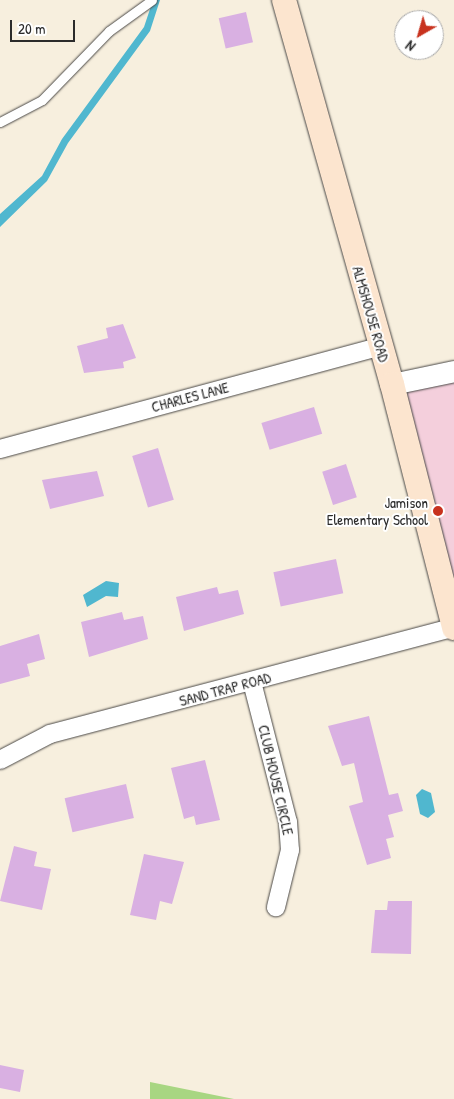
<!DOCTYPE html>
<style>
body{margin:0}
#map{position:relative;width:454px;height:1099px;overflow:hidden;background:#f7efde;font-family:"Patrick Hand",sans-serif}
div>[style]{position:absolute}
[style*='--x']{left:calc(var(--x)*1px);top:calc(var(--y)*1px);width:calc(var(--w)*1px);rotate:calc(var(--a)*1deg)}
.built>*{inset:0;background:#f4cfdc}
.green>*{inset:0;background:#a8d682}
.water>*{inset:0;background:#50b7cf}
.building>*{inset:0;background:#d9b0e2;transform-origin:0 0}
.roads{filter:drop-shadow(0 0 1px #4a4846) drop-shadow(0 0 1px #4a4846)}
.service>*{height:9px;margin:-4.5px;padding:0 4.5px;transform-origin:4.5px;border-radius:4.5px;background:#fff}
.minor>*{height:18px;margin:-9px;padding:0 9px;transform-origin:9px;border-radius:9px;background:#fff}
.tertiary>*{height:21px;margin:-10.5px;padding:0 10.5px;transform-origin:10.5px;border-radius:10.5px;background:#fff}
.secondary>*{height:24px;margin:-12px;padding:0 12px;transform-origin:12px;border-radius:12px;background:#fce5cf}
.dots>*{width:14px;height:14px;translate:-50% -50%;box-sizing:border-box;border:2px solid #fff;border-radius:50%}
span{translate:-50% -50%;white-space:nowrap;text-align:center;line-height:1.15;-webkit-text-stroke:4px #fff;paint-order:stroke}
.street-label{font-size:15px;color:#2b2b2b}
.poi-label{font-size:15px;color:#2b2b2b}
.right{translate:-100% -50%;text-align:right}
.north{position:absolute;left:394px;top:10px;width:50px;height:50px;box-sizing:border-box;background:#fff;border:1px solid #aaa;border-radius:50%;rotate:218deg;font-size:14px;font-weight:700;line-height:20px;text-align:center;color:#2b2b2b}
.north::after{content:'';display:block;margin:auto;width:18px;height:22px;background:#c8321e;clip-path:polygon(50% 0,100% 100%,50% 72%,0 100%)}
.scale{position:absolute;left:10px;top:20px;width:65px;height:22px;box-sizing:border-box;border:2px solid #2b2b2b;border-top:0;padding-left:6px;font-size:15px;line-height:18px;white-space:nowrap;color:#2b2b2b;-webkit-text-stroke:4px #fff;paint-order:stroke}
</style>
<div id="map">
<div class="built">
<div style="clip-path:polygon(454px 371px,454px 638px,392px 384px)"></div>
</div>
<div class="green">
<div style="clip-path:polygon(150px 1082px,234px 1099px,150px 1099px)"></div>
</div>
<div class="water">
<div style="clip-path:polygon(153px 0,160px 0,150px 31px,68px 143px,47px 181px,0 227px,0 214px,42px 176px,62px 139px,144px 27px)"></div>
<div style="clip-path:polygon(106px 581px,119px 583px,118px 597px,106px 596px,87px 607px,83px 595px)"></div>
<div style="clip-path:polygon(422px 789px,431px 793px,435px 812px,428px 818px,420px 814px,416px 795px)"></div>
</div>
<div class="building">
<div style="left:246px;top:12px;width:31px;height:28px;rotate:77deg"></div>
<div style="clip-path:polygon(123px 324px,136px 358px,123px 362px,124px 368px,84px 373px,77px 346px,108px 338px,106px 328px)"></div>
<div style="left:314px;top:407px;width:28px;height:55px;rotate:73deg"></div>
<div style="left:158px;top:448px;width:54px;height:27px;rotate:73deg"></div>
<div style="left:346px;top:464px;width:35px;height:25px;rotate:72deg"></div>
<div style="clip-path:polygon(97px 471px,104px 496px,50px 509px,42px 480px)"></div>
<div style="left:336px;top:559px;width:35px;height:64px;rotate:78deg"></div>
<div style="clip-path:polygon(217px 587px,219px 594px,238px 590px,244px 614px,184px 631px,176px 597px)"></div>
<div style="clip-path:polygon(122px 612px,124px 620px,143px 616px,148px 639px,89px 657px,81px 622px)"></div>
<div style="clip-path:polygon(39px 634px,45px 659px,27px 664px,30px 676px,0 684px,0 646px)"></div>
<div style="clip-path:polygon(369px 716px,389px 795px,398px 793px,403px 811px,388px 815px,394px 837px,386px 839px,391px 858px,367px 865px,349px 806px,363px 802px,354px 763px,342px 766px,328px 726px)"></div>
<div style="clip-path:polygon(205px 760px,220px 820px,196px 825px,194px 816px,184px 819px,171px 768px)"></div>
<div style="left:126px;top:784px;width:35px;height:63px;rotate:77deg"></div>
<div style="clip-path:polygon(14px 846px,37px 852px,34px 866px,51px 869px,42px 910px,0 901px)"></div>
<div style="clip-path:polygon(144px 854px,184px 862px,172px 904px,160px 901px,156px 920px,130px 915px)"></div>
<div style="clip-path:polygon(388px 901px,412px 901px,411px 954px,371px 953px,375px 910px,387px 910px)"></div>
<div style="clip-path:polygon(0 1065px,24px 1070px,20px 1092px,0 1088px)"></div>
</div>
<div class="roads">
<div class="service">
<div style="--x:0;--y:122;--w:47;--a:-27.6"></div>
<div style="--x:42;--y:100;--w:96;--a:-45.8"></div>
<div style="--x:109;--y:31;--w:53;--a:-35.8"></div>
</div>
<div class="minor">
<div style="--x:0;--y:449;--w:395;--a:-15.1"></div>
<div style="--x:252;--y:682;--w:145;--a:75.6"></div>
<div style="--x:288;--y:822;--w:28;--a:86"></div>
<div style="--x:290;--y:850;--w:59;--a:103.8"></div>
<div style="--x:0;--y:760;--w:56;--a:-27.5"></div>
<div style="--x:50;--y:734;--w:418;--a:-14.8"></div>
</div>
<div class="tertiary">
<div style="--x:392;--y:384;--w:63;--a:-11.8"></div>
</div>
<div class="secondary">
<div style="--x:284;--y:0;--w:399;--a:74.3"></div>
<div style="--x:392;--y:384;--w:252;--a:75.7"></div>
</div>
</div>
<div class="dots">
<div style="left:438px;top:511px;background:#c8321e"></div>
</div>
<div class="street-label">
<span style="left:371px;top:314px;rotate:74deg">ALMSHOUSE ROAD</span>
<span style="left:190px;top:397px;rotate:-15deg">CHARLES LANE</span>
<span style="left:225px;top:689px;rotate:-15deg">SAND TRAP ROAD</span>
<span style="left:276px;top:780px;rotate:77deg">CLUB HOUSE CIRCLE</span>
</div>
<div class="poi-label">
<span class="right" style="left:428px;top:511px">Jamison<br>Elementary School</span>
</div>
<div class="north">N</div>
<div class="scale">20 m</div>
</div>
